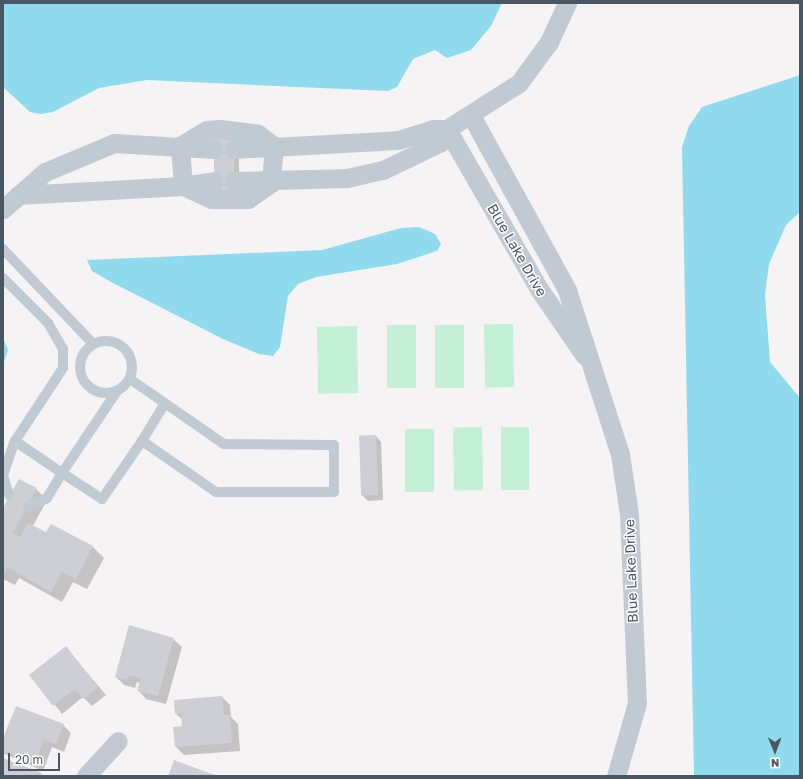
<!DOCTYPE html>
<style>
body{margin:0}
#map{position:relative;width:803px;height:779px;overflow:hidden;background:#f5f3f3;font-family:"Golos Text",sans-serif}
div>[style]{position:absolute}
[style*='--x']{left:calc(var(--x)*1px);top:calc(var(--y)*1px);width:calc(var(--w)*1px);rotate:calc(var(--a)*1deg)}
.green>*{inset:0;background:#c3f1d5;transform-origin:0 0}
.water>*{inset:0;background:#90daee}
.shadow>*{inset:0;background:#0003}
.building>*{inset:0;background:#cdcfd5;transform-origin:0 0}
.service>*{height:10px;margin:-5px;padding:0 5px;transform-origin:5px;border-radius:5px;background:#c1cad2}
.service>.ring{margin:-5px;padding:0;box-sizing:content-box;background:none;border:10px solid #c1cad2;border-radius:50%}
.minor>*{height:19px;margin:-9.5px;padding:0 9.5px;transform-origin:9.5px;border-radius:9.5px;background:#c1cad2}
span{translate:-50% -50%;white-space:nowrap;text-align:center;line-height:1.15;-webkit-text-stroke:3px #fff;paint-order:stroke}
.street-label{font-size:14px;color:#4a5661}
.frame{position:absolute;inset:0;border:4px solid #4a5661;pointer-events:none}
.north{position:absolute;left:755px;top:731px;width:40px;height:40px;-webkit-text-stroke:3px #fff;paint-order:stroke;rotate:179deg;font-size:11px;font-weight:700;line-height:16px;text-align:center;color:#4a5661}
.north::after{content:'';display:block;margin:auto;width:14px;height:18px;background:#4a5661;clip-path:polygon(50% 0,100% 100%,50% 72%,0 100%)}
.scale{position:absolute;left:8px;top:753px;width:52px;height:18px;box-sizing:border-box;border:2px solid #4a5661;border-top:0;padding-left:5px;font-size:12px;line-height:14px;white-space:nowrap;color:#4a5661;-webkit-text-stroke:3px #fff;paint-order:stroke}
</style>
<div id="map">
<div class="green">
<div style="left:513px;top:324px;width:63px;height:29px;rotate:89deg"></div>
<div style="left:387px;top:325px;width:29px;height:63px"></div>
<div style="left:435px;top:325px;width:29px;height:63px"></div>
<div style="left:357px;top:326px;width:67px;height:40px;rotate:89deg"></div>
<div style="left:482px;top:427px;width:63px;height:29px;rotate:89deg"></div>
<div style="left:501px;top:427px;width:28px;height:63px"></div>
<div style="left:405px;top:429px;width:29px;height:63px"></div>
</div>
<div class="water">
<div style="clip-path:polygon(3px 3px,502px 3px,491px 26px,471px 50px,447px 58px,435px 50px,413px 59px,397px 87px,388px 91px,147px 80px,99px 88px,53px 112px,40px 114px,30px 112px,3px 87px)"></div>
<div style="clip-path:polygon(800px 75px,800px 212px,786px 225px,769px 264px,765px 295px,770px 362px,800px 398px,800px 776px,694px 776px,682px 147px,689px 126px,702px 107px)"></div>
<div style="clip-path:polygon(419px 227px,435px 234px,441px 244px,437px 251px,397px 264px,316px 277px,298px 284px,288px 296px,280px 347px,273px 356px,259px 354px,223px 339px,111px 282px,92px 271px,87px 260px,322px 250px,401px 228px)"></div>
<div style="clip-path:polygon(3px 338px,8px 350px,3px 365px)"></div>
</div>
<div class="shadow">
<div style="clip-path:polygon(239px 142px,239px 197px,221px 196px)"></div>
<div style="clip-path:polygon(376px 436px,381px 442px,383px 500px,368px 501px,362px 495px)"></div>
<div style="clip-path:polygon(36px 489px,47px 500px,33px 526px,47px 534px,51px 525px,93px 547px,104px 558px,87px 589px,73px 582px,62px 602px,19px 578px,15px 585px,3px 579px,3px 511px)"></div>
<div style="clip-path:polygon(173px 639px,182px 647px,166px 704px,146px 699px,138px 690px,140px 683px,137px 682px,135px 688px,124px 685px,116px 677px)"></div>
<div style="clip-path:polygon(66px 648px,106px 695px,92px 706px,83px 697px,62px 714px,31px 675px)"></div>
<div style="clip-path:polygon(222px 697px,230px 705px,231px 717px,238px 724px,240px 751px,184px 755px,176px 747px,183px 727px,183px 720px,176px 714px)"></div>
<div style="clip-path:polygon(63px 725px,71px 733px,64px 752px,52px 747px,43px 771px,3px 753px,3px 741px)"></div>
</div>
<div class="building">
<div style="left:214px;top:135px;width:20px;height:56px"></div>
<div style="left:376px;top:435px;width:60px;height:17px;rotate:88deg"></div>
<div style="clip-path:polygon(19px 479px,37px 488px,13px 533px,20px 537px,28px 523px,46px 532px,51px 524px,93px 546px,76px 579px,62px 572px,51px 592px,8px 568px,3px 575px,3px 508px)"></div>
<div style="clip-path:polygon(129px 625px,174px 638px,158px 696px,137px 691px,141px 678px,129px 675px,127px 680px,115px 677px)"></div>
<div style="clip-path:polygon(66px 646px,98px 687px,83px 699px,75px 689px,53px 706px,29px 675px)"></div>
<div style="clip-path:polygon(222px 696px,224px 715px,230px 715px,232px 743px,175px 747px,173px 727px,182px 726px,181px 714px,175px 714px,174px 700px)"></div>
<div style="clip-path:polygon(16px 706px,64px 724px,56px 744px,44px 740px,35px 763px,3px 751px,3px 738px)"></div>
<div style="clip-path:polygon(3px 758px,42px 773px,41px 776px,3px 776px)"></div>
<div style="clip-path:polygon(174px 760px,217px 776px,168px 776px)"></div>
</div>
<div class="service">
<div style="--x:3;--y:249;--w:131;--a:46.5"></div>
<div style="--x:3;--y:278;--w:64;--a:45"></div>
<div style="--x:48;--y:323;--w:30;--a:60"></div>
<div style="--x:63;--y:349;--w:19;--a:90"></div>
<div style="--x:63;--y:368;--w:87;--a:123.3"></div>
<div style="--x:15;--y:441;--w:57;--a:34.2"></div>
<div style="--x:62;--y:473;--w:99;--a:-56.1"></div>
<div class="ring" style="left:80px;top:341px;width:42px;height:42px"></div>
<div style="--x:130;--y:379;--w:114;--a:34.7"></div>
<div style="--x:224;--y:444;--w:110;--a:0.5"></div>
<div style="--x:334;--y:445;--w:47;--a:90"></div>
<div style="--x:334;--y:492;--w:118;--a:180"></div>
<div style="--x:216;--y:492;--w:90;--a:-145.4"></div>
<div style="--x:142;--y:441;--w:44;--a:-58.8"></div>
<div style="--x:9;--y:495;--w:21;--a:-107"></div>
<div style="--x:3;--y:475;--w:36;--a:-71"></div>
<div style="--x:28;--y:507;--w:21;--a:-25"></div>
<div style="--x:47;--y:498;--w:29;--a:-59"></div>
<div style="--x:62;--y:473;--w:48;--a:33"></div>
<div style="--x:102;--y:499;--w:70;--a:-55.4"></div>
</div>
<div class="minor">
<div style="--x:472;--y:117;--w:197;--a:61.2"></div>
<div style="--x:567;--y:290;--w:172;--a:72.1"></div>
<div style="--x:620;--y:454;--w:61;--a:81.5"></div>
<div style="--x:629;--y:514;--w:189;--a:87.6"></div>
<div style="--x:637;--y:703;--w:76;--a:106"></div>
<div style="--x:220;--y:129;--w:38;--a:7"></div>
<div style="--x:258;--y:134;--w:20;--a:37"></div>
<div style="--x:274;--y:146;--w:37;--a:95"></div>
<div style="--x:271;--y:183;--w:28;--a:145"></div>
<div style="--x:248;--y:199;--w:37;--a:180"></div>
<div style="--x:211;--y:199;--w:31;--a:-155"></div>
<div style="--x:183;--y:186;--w:40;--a:-94.3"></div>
<div style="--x:180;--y:146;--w:31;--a:-31"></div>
<div style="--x:207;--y:130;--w:13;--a:-4"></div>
<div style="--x:447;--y:129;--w:185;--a:60.1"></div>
<div style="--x:539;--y:289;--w:81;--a:55.5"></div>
<div style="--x:234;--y:149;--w:164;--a:-3.1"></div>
<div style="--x:398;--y:140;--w:37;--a:-17"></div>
<div style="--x:433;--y:129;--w:14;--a:0"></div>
<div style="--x:447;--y:129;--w:85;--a:-32.6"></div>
<div style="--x:519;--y:83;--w:51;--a:-53.8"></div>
<div style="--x:549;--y:42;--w:43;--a:-65.2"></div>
<div style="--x:234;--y:181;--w:113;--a:-1.5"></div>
<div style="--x:347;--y:178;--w:37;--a:-13"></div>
<div style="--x:383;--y:170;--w:64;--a:-25.8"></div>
<div style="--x:441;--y:142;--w:14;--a:-65"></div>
<div style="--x:18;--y:195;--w:165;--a:-3.1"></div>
<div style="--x:183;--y:186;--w:31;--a:-9"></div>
<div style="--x:3;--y:209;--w:56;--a:-41.4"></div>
<div style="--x:45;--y:172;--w:75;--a:-22.8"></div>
<div style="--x:114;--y:143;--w:100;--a:3.4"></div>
<div style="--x:86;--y:776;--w:47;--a:-47.6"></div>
</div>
<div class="street-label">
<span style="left:517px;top:250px;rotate:60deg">Blue Lake Drive</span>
<span style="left:631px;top:571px;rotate:-92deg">Blue Lake Drive</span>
</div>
<div class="frame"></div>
<div class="north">N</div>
<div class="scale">20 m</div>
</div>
